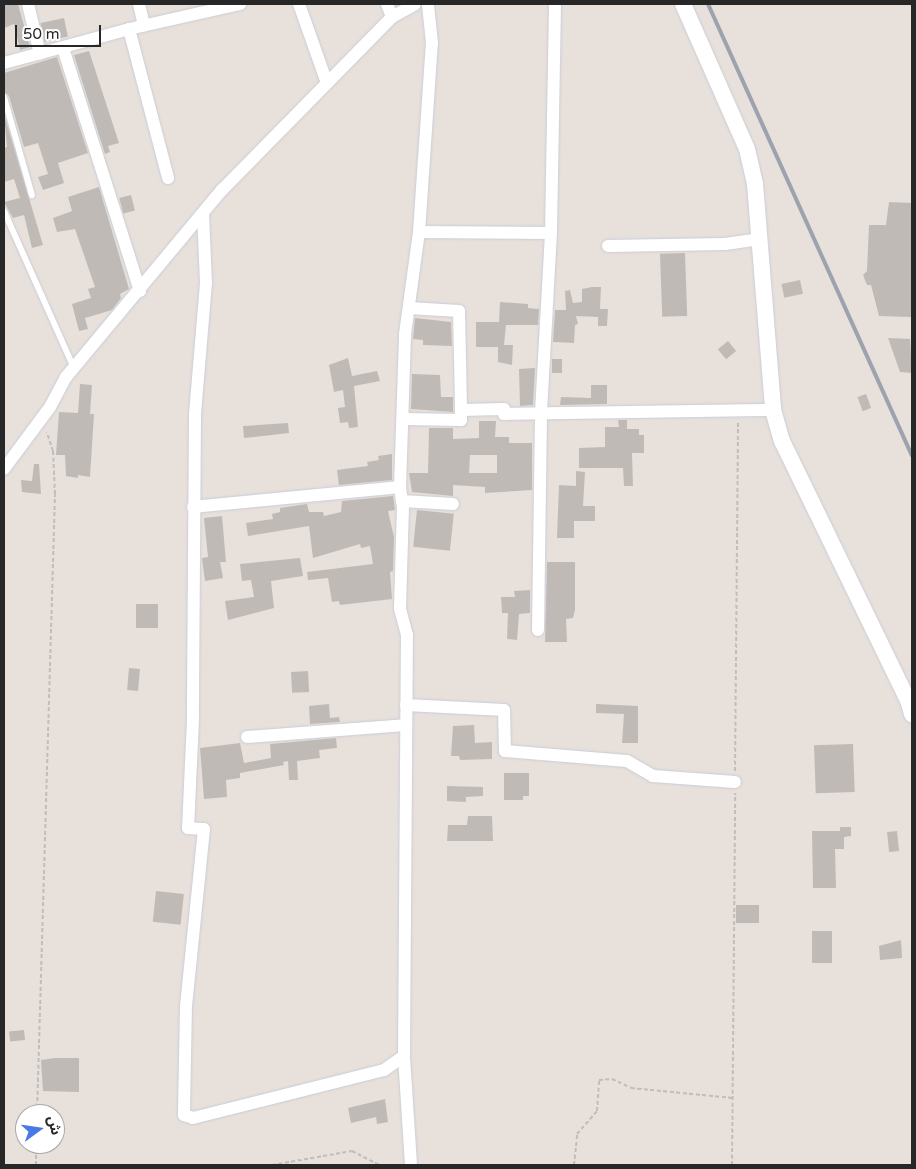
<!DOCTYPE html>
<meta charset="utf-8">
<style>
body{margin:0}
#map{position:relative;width:916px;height:1169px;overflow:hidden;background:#e8e0da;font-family:"Varela Round","Noto Sans Arabic",sans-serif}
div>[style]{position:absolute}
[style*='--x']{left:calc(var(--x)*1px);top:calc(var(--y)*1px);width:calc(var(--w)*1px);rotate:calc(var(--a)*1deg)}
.building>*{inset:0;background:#c0bab6;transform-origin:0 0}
.path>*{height:2px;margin-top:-1px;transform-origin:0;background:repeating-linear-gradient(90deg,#bebebe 0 4px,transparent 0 6.5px)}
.roads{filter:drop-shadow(0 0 1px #c8cdd8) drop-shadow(0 0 1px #c8cdd8)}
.service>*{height:6px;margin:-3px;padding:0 3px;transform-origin:3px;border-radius:3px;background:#fff}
.minor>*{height:12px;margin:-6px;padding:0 6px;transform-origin:6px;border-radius:6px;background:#fff}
.tertiary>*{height:16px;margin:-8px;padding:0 8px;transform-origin:8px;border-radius:8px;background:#fff}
.rail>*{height:4px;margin:-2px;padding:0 2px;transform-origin:2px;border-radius:2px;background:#9da2af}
span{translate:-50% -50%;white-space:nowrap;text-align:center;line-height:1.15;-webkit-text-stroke:4px #fff;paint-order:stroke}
.frame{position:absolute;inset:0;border:5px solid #272727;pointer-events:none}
.north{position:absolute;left:15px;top:1104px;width:50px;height:50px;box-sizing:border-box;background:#fff;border:1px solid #a9a9a9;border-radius:50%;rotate:76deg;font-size:14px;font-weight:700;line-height:20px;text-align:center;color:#272727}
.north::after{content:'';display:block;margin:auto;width:18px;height:22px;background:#4979e6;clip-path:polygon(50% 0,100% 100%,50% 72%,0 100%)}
.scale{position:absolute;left:15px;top:25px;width:86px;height:22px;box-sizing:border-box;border:2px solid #272727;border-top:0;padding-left:6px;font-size:15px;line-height:18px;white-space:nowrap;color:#272727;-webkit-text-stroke:4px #fff;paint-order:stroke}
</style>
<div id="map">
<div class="building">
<div style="clip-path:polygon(4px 4px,18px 4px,30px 47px,20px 50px,14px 24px,4px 28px)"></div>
<div style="left:64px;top:18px;width:19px;height:24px;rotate:78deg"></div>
<div style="clip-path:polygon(89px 51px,119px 143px,108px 146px,110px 152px,105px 154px,74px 55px)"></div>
<div style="clip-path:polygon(57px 57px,88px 153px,58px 163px,64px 183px,43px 190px,38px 177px,48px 174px,38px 143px,24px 147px,9px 96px,4px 92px,4px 73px)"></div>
<div style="clip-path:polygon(4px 114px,43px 245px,32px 248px,24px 215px,13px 218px,4px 202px,20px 198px,14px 179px,4px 182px,4px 148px,7px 147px)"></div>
<div style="clip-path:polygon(99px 187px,129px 289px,120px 294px,121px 298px,112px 310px,85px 318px,88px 329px,79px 331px,72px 304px,91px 298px,88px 289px,95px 287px,75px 229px,57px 232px,53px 218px,72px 211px,68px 197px)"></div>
<div style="left:131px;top:195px;width:16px;height:12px;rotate:76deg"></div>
<div style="clip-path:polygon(889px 202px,912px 203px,912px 317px,879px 316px,871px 285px,867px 285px,863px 275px,867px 271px,869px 225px,886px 225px)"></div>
<div style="left:685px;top:253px;width:63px;height:25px;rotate:88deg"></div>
<div style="left:800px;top:280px;width:14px;height:19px;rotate:78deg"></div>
<div style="clip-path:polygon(592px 287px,601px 287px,600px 309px,608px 309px,607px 326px,598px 326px,598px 317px,576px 316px,578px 324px,575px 325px,574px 343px,553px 342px,555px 310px,566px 310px,565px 291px,570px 290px,573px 303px,582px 302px,582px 289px)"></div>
<div style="clip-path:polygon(500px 302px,528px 304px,528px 308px,539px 309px,538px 325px,506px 325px,504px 345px,513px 345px,512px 365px,498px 362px,498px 347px,476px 347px,476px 322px,499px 322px)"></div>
<div style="clip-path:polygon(415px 318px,451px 322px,452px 346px,423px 345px,423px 340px,413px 339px)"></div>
<div style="clip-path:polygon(888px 338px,910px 339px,912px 373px,900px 372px)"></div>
<div style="left:728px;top:341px;width:13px;height:13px;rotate:51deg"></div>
<div style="clip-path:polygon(348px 358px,352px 376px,377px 371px,380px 381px,354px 386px,358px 427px,349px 428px,348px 422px,340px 423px,338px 408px,345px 407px,343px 390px,334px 392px,329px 365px)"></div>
<div style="left:552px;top:359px;width:10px;height:14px"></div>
<div style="clip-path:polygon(535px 368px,533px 405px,520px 406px,519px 369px)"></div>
<div style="clip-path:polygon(412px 374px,440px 375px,441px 397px,453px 397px,453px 412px,411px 409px)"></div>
<div style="clip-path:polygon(80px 384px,92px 385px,90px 414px,94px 414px,90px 477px,78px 475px,78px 478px,66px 476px,65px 455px,56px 455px,59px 412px,78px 413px)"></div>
<div style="clip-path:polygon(591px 385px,607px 385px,607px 404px,560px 405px,561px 397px,591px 398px)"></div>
<div style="left:866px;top:394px;width:15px;height:9px;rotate:70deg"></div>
<div style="clip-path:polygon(618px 420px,627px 420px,627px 429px,639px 429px,639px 435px,644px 435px,644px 453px,632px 453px,633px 486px,624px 486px,623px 468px,579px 468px,579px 448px,605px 447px,605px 427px,619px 427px)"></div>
<div style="clip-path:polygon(evenodd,479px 421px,496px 421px,495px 437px,509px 437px,509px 443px,532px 443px,532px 490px,485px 493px,485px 487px,453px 485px,453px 496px,412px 492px,409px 473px,428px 473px,429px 428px,453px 428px,453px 439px,479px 438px,479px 421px,470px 455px,497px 455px,497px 473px,469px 473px,470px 455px)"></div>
<div style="clip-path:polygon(288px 423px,289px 433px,244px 438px,243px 426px)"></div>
<div style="clip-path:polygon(392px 454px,392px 480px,339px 485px,337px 470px,368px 466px,367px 462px,379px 460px,378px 456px)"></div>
<div style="clip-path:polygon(34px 464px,39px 464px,41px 494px,22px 492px,21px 480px,32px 481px)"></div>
<div style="clip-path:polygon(576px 471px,585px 472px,583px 506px,595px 506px,595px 521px,574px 521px,574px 538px,557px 538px,559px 485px,576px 486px)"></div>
<div style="clip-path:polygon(393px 496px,395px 510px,388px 511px,394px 537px,393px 571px,390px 572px,392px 599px,340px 605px,339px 601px,332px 602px,328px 578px,308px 580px,307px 572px,373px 564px,370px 546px,361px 548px,360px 544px,313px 558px,309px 526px,248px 536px,246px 523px,273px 519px,272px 514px,280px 512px,280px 508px,307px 504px,309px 512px,323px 512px,324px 516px,341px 512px,342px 501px)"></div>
<div style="left:417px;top:510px;width:37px;height:37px;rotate:6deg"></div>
<div style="clip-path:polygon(222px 516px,226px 562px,220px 562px,223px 578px,205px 581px,202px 558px,208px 557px,204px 518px)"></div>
<div style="clip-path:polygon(300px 558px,303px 576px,271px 581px,274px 608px,228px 620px,225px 601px,254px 597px,251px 580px,242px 581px,240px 564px)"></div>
<div style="clip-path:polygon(547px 562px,575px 562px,575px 610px,573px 618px,566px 619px,567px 642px,545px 642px)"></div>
<div style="clip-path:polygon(530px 590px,530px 613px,519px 614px,517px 640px,507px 639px,508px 613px,502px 613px,501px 597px,515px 597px,514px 591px)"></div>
<div style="left:136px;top:604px;width:22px;height:24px"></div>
<div style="left:129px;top:668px;width:11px;height:22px;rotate:5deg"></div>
<div style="left:308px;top:671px;width:21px;height:17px;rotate:87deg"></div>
<div style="clip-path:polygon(329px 704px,330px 718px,339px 717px,340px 722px,310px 724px,309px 706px)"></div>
<div style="clip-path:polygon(596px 704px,638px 706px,638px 743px,622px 743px,624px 714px,596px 713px)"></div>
<div style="clip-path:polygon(474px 725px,475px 743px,492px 742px,492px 759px,460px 760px,459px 756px,451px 756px,453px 726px)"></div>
<div style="clip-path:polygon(336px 738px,337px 748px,319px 750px,320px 758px,297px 761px,298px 780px,289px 780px,288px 761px,283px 762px,284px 765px,240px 773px,240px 778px,226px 780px,227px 797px,204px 799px,200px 748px,240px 743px,244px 763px,271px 758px,270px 744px)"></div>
<div style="left:853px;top:744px;width:48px;height:39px;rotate:88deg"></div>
<div style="clip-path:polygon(504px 773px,529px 773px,529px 796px,523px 796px,523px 800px,504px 800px)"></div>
<div style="clip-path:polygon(447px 786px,483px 787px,483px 796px,466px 797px,466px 802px,447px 801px)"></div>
<div style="clip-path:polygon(468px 816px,492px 816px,493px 841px,447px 841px,448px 825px,467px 825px)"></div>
<div style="clip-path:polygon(840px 827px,851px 827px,851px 836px,844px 837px,844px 849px,835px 849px,836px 888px,813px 888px,812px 831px,840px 831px)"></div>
<div style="left:897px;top:831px;width:20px;height:10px;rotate:84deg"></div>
<div style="left:156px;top:891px;width:28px;height:31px;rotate:6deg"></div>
<div style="left:736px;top:905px;width:23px;height:18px"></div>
<div style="left:812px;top:931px;width:20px;height:32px"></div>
<div style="clip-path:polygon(901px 940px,902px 958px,880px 960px,879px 946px)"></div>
<div style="left:24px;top:1030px;width:10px;height:15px;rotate:84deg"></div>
<div style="clip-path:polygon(55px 1058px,79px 1058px,79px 1092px,43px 1091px,41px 1060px)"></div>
<div style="clip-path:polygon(385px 1099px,388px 1122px,377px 1124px,376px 1117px,351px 1123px,348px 1108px)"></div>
</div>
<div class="path">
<div style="--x:735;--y:771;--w:348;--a:-89.5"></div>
<div style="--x:37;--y:1114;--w:620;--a:-88.34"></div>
<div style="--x:55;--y:494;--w:43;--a:-92.7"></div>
<div style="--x:53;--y:451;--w:20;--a:-108"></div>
<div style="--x:36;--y:1165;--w:21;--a:-90"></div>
<div style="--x:272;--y:1165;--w:81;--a:-9.9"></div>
<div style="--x:352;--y:1151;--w:30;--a:27"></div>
<div style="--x:574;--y:1165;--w:31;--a:-84"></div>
<div style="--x:577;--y:1134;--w:30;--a:-49"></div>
<div style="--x:597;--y:1111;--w:31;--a:-86"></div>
<div style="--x:599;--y:1080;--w:13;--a:-4"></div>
<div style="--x:612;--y:1079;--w:21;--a:25"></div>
<div style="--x:631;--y:1088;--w:102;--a:5.6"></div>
<div style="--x:732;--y:1165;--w:372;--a:-89.5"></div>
</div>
<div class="roads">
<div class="service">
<div style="--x:4;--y:97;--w:102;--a:74.1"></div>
<div style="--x:4;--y:211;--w:172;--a:66"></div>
</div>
<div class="minor">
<div style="--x:28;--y:4;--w:51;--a:76.5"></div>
<div style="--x:139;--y:4;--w:22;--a:77"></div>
<div style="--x:299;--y:4;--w:84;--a:70.5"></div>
<div style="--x:387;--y:4;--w:14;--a:69"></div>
<div style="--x:129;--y:29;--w:154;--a:75.3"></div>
<div style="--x:63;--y:48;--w:255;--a:72.4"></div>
<div style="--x:4;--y:63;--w:130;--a:-15.2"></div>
<div style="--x:129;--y:29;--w:114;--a:-12.7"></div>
<div style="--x:203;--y:214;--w:69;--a:87.5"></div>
<div style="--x:206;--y:283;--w:130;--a:94.8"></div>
<div style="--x:195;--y:413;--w:306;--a:90.4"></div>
<div style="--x:193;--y:719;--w:109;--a:92.6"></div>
<div style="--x:188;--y:828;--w:16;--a:4"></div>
<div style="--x:204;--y:829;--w:178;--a:95.8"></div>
<div style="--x:186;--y:1006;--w:109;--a:91.1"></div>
<div style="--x:184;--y:1115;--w:9;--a:18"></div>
<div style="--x:193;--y:1118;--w:197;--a:-14.1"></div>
<div style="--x:384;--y:1070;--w:24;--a:-35"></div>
<div style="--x:419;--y:232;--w:132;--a:0.4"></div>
<div style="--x:608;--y:246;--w:117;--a:-1"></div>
<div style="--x:725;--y:244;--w:34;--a:-8"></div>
<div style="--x:409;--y:308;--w:50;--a:3.4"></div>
<div style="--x:459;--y:311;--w:99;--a:88.8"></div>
<div style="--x:404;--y:419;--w:57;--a:1"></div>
<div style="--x:461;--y:420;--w:10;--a:-90"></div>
<div style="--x:461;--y:410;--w:43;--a:-1.3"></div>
<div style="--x:504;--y:409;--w:5;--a:90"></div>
<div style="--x:504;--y:414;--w:269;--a:-0.9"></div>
<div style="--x:4;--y:469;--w:77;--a:-53.4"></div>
<div style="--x:50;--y:407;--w:34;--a:-62"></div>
<div style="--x:66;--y:377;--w:244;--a:-50.2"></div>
<div style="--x:222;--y:190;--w:243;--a:-45.5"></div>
<div style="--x:392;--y:17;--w:26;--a:-29"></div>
<div style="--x:402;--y:501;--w:51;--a:3.4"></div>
<div style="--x:193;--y:507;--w:208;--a:-5.5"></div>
<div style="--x:538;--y:630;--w:218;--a:-89.2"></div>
<div style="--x:541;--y:412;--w:179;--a:-86.8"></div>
<div style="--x:551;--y:233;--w:229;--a:-89"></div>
<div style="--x:406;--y:705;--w:98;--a:2.9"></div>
<div style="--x:504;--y:710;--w:41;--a:88.6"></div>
<div style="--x:505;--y:751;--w:122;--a:4.7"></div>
<div style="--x:627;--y:761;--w:30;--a:30"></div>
<div style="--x:653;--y:776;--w:82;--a:4.2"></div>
<div style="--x:247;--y:737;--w:159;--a:-4.3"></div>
<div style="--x:411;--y:1165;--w:109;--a:-93.7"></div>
<div style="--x:404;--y:1056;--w:421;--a:-89.6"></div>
<div style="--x:407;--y:635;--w:28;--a:-105"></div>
<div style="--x:400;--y:608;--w:101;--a:-88.3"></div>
<div style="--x:403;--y:507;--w:20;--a:-99"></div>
<div style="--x:400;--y:487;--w:153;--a:-88.1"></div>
<div style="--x:405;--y:334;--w:103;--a:-82.2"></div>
<div style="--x:419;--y:232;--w:189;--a:-86.1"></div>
<div style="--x:432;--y:43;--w:39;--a:-96"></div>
</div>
<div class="tertiary">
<div style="--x:683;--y:4;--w:158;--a:66.2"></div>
<div style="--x:747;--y:149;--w:36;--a:77"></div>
<div style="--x:755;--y:184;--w:227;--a:85.4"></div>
<div style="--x:773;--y:410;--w:32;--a:74"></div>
<div style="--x:782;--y:441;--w:288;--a:64.1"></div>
<div style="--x:908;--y:700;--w:15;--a:74"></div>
</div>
</div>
<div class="rail">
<div style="--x:708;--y:4;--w:495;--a:65.7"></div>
</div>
<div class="frame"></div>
<div class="north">ش</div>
<div class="scale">50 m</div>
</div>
